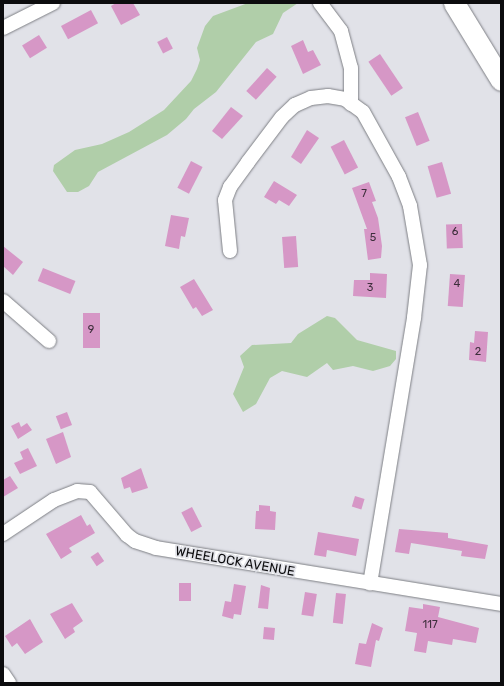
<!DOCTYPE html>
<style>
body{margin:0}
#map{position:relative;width:504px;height:686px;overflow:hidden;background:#e1e2e8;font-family:Rubik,sans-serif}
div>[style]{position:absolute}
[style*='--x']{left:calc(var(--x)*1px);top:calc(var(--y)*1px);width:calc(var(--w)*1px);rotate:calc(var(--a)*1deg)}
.green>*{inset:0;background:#b0cea9}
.building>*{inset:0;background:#d697c6;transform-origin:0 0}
.roads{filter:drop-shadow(0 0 1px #7d7f84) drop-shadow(0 0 1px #7d7f84)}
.minor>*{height:14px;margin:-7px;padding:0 7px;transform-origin:7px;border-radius:7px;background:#fff}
.highway>*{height:21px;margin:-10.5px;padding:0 10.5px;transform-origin:10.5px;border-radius:10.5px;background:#fff}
span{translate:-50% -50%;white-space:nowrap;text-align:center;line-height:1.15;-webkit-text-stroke:3.5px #e1e2e8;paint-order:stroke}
.number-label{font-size:11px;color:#3e2f3c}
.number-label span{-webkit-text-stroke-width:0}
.street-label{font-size:13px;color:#0c0c0e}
.frame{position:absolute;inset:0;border:4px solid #0c0c0e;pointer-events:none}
</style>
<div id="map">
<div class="green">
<div style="clip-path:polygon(248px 3px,298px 3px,283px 13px,273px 34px,256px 42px,216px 92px,194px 109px,186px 119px,167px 135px,98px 172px,89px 186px,78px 192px,67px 192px,53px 171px,54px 165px,75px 150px,102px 144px,129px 132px,164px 110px,191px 81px,197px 69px,200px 60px,197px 48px,205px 26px,213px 16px)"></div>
<div style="clip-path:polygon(327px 316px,335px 318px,357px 340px,396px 351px,396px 359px,390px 366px,373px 371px,353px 366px,333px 370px,327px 363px,307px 377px,282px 371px,270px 378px,256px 404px,243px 412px,233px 394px,244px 367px,240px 356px,252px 345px,291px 343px,298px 334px)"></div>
</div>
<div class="building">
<div style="clip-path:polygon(116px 3px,133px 3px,140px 15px,121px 25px,111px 6px)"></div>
<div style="left:91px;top:10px;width:15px;height:34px;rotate:62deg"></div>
<div style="left:39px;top:35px;width:15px;height:20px;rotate:58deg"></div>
<div style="left:167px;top:37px;width:13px;height:11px;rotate:63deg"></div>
<div style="clip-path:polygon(303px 40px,308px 52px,313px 50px,321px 65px,303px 74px,291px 46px)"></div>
<div style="left:380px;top:54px;width:41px;height:14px;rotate:56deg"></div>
<div style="left:267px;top:68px;width:13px;height:31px;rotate:42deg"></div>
<div style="clip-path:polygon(231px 107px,243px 116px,222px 139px,212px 131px)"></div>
<div style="left:418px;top:112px;width:31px;height:14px;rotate:68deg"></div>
<div style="clip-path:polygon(307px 130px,319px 138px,301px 164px,291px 157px)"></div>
<div style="left:344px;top:140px;width:31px;height:15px;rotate:63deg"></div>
<div style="left:191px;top:161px;width:13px;height:30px;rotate:27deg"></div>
<div style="left:442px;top:162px;width:33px;height:15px;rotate:74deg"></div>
<div style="clip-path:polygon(274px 181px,297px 195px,289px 206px,279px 200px,276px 204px,264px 197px)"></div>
<div style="clip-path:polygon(369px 182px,376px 201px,372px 202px,378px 218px,382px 246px,381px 258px,368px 260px,364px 229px,367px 229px,352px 188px)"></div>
<div style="clip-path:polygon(171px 215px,189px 218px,185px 237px,181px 236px,179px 249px,165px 246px)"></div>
<div style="left:462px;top:224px;width:24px;height:16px;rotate:88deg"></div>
<div style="left:296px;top:236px;width:31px;height:14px;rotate:86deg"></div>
<div style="clip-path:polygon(3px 246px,23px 262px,13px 275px,3px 266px)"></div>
<div style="left:43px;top:268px;width:35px;height:14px;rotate:22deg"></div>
<div style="clip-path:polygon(370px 273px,387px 274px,386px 298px,353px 296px,354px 280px,370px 280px)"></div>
<div style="left:450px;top:274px;width:15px;height:32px;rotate:4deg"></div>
<div style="clip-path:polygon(194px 279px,213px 310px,202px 316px,196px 307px,193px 309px,180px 287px)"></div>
<div style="left:83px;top:313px;width:17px;height:35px"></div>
<div style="clip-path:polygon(475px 331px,488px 332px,486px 362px,469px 360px,470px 342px,474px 343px)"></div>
<div style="left:67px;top:412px;width:14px;height:12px;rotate:69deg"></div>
<div style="clip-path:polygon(19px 422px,21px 427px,27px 423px,32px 430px,18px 439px,11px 426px)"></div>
<div style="clip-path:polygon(63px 432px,71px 457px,56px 464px,46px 439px)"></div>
<div style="clip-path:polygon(28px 448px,37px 466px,20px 474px,14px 463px,23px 459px,20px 452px)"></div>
<div style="clip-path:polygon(141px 468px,148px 488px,132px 493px,130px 487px,124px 489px,121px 478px)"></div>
<div style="clip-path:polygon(10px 476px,18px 488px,3px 497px,3px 480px)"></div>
<div style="left:355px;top:496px;width:10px;height:11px;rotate:17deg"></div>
<div style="clip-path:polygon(259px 505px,270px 506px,270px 511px,276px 512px,275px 530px,255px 529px,256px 511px,259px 511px)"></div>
<div style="left:192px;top:507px;width:22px;height:12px;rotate:63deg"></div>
<div style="clip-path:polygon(81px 515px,87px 526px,90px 524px,95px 533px,69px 548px,72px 552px,61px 559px,46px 534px)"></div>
<div style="clip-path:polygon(399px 529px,448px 533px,448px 538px,488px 545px,485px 559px,461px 556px,462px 551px,411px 543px,409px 554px,395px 552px)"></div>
<div style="clip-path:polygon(318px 532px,359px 539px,356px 556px,327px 550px,326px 557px,314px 555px)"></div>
<div style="left:98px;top:552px;width:11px;height:9px;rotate:56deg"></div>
<div style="left:179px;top:583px;width:12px;height:18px"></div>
<div style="clip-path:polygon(234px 584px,246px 586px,241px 615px,234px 614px,233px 619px,222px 616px,225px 601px,231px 602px)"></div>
<div style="clip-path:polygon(261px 585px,270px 588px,268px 609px,258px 608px)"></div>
<div style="left:305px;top:592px;width:12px;height:23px;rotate:9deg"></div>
<div style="left:336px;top:593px;width:10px;height:30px;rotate:6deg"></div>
<div style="clip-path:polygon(72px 603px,83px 621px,73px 628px,75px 632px,65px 639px,50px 614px)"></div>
<div style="clip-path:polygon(423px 604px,440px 607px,438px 617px,479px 628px,476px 643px,453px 639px,452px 645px,428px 641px,426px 653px,414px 651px,417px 633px,405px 631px,409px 607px,423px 609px)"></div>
<div style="clip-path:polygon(30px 619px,43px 642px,25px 654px,17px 643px,12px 647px,5px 636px)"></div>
<div style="clip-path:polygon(372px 623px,383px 628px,379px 641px,376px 640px,371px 667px,355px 664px,359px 643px,366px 644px)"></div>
<div style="left:264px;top:627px;width:11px;height:12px;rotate:5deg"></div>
</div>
<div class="roads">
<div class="minor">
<div style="--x:320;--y:3;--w:35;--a:53"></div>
<div style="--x:341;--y:31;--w:38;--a:75"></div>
<div style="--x:351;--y:68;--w:36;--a:90"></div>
<div style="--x:3;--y:28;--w:56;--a:-26.6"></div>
<div style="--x:230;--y:251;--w:51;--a:-95.6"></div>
<div style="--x:225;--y:200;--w:14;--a:-69"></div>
<div style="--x:230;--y:187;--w:31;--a:-54"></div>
<div style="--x:248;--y:162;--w:56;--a:-52.9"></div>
<div style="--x:282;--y:117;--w:18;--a:-43"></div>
<div style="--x:295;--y:105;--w:17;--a:-24"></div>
<div style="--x:311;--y:98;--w:17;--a:-7"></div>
<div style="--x:328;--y:96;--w:17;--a:10"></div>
<div style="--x:345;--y:99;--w:22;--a:36"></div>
<div style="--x:363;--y:112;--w:74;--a:61"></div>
<div style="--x:399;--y:177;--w:31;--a:69"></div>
<div style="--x:410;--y:206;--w:60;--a:80.4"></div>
<div style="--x:420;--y:265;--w:53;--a:96.5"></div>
<div style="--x:414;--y:318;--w:269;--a:99.4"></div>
<div style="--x:3;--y:301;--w:61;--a:41"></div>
<div style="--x:3;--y:534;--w:61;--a:-33.7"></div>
<div style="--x:54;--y:500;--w:25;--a:-21"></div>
<div style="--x:77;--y:491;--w:13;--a:4"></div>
<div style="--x:90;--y:492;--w:57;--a:49.3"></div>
<div style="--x:127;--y:535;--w:10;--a:37"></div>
<div style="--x:135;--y:541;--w:22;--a:18"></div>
<div style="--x:156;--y:548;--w:350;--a:9.2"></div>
<div style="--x:3;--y:674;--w:11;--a:56"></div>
</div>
<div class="highway">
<div style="--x:454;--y:3;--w:90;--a:58.6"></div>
</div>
</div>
<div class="number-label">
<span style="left:364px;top:194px">7</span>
<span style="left:455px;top:232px">6</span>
<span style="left:373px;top:238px">5</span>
<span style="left:457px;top:284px">4</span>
<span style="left:370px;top:288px">3</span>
<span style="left:91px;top:330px">9</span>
<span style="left:478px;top:352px">2</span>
<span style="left:430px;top:625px">117</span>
</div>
<div class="street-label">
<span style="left:235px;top:562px;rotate:10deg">WHEELOCK AVENUE</span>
</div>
<div class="frame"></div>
</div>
